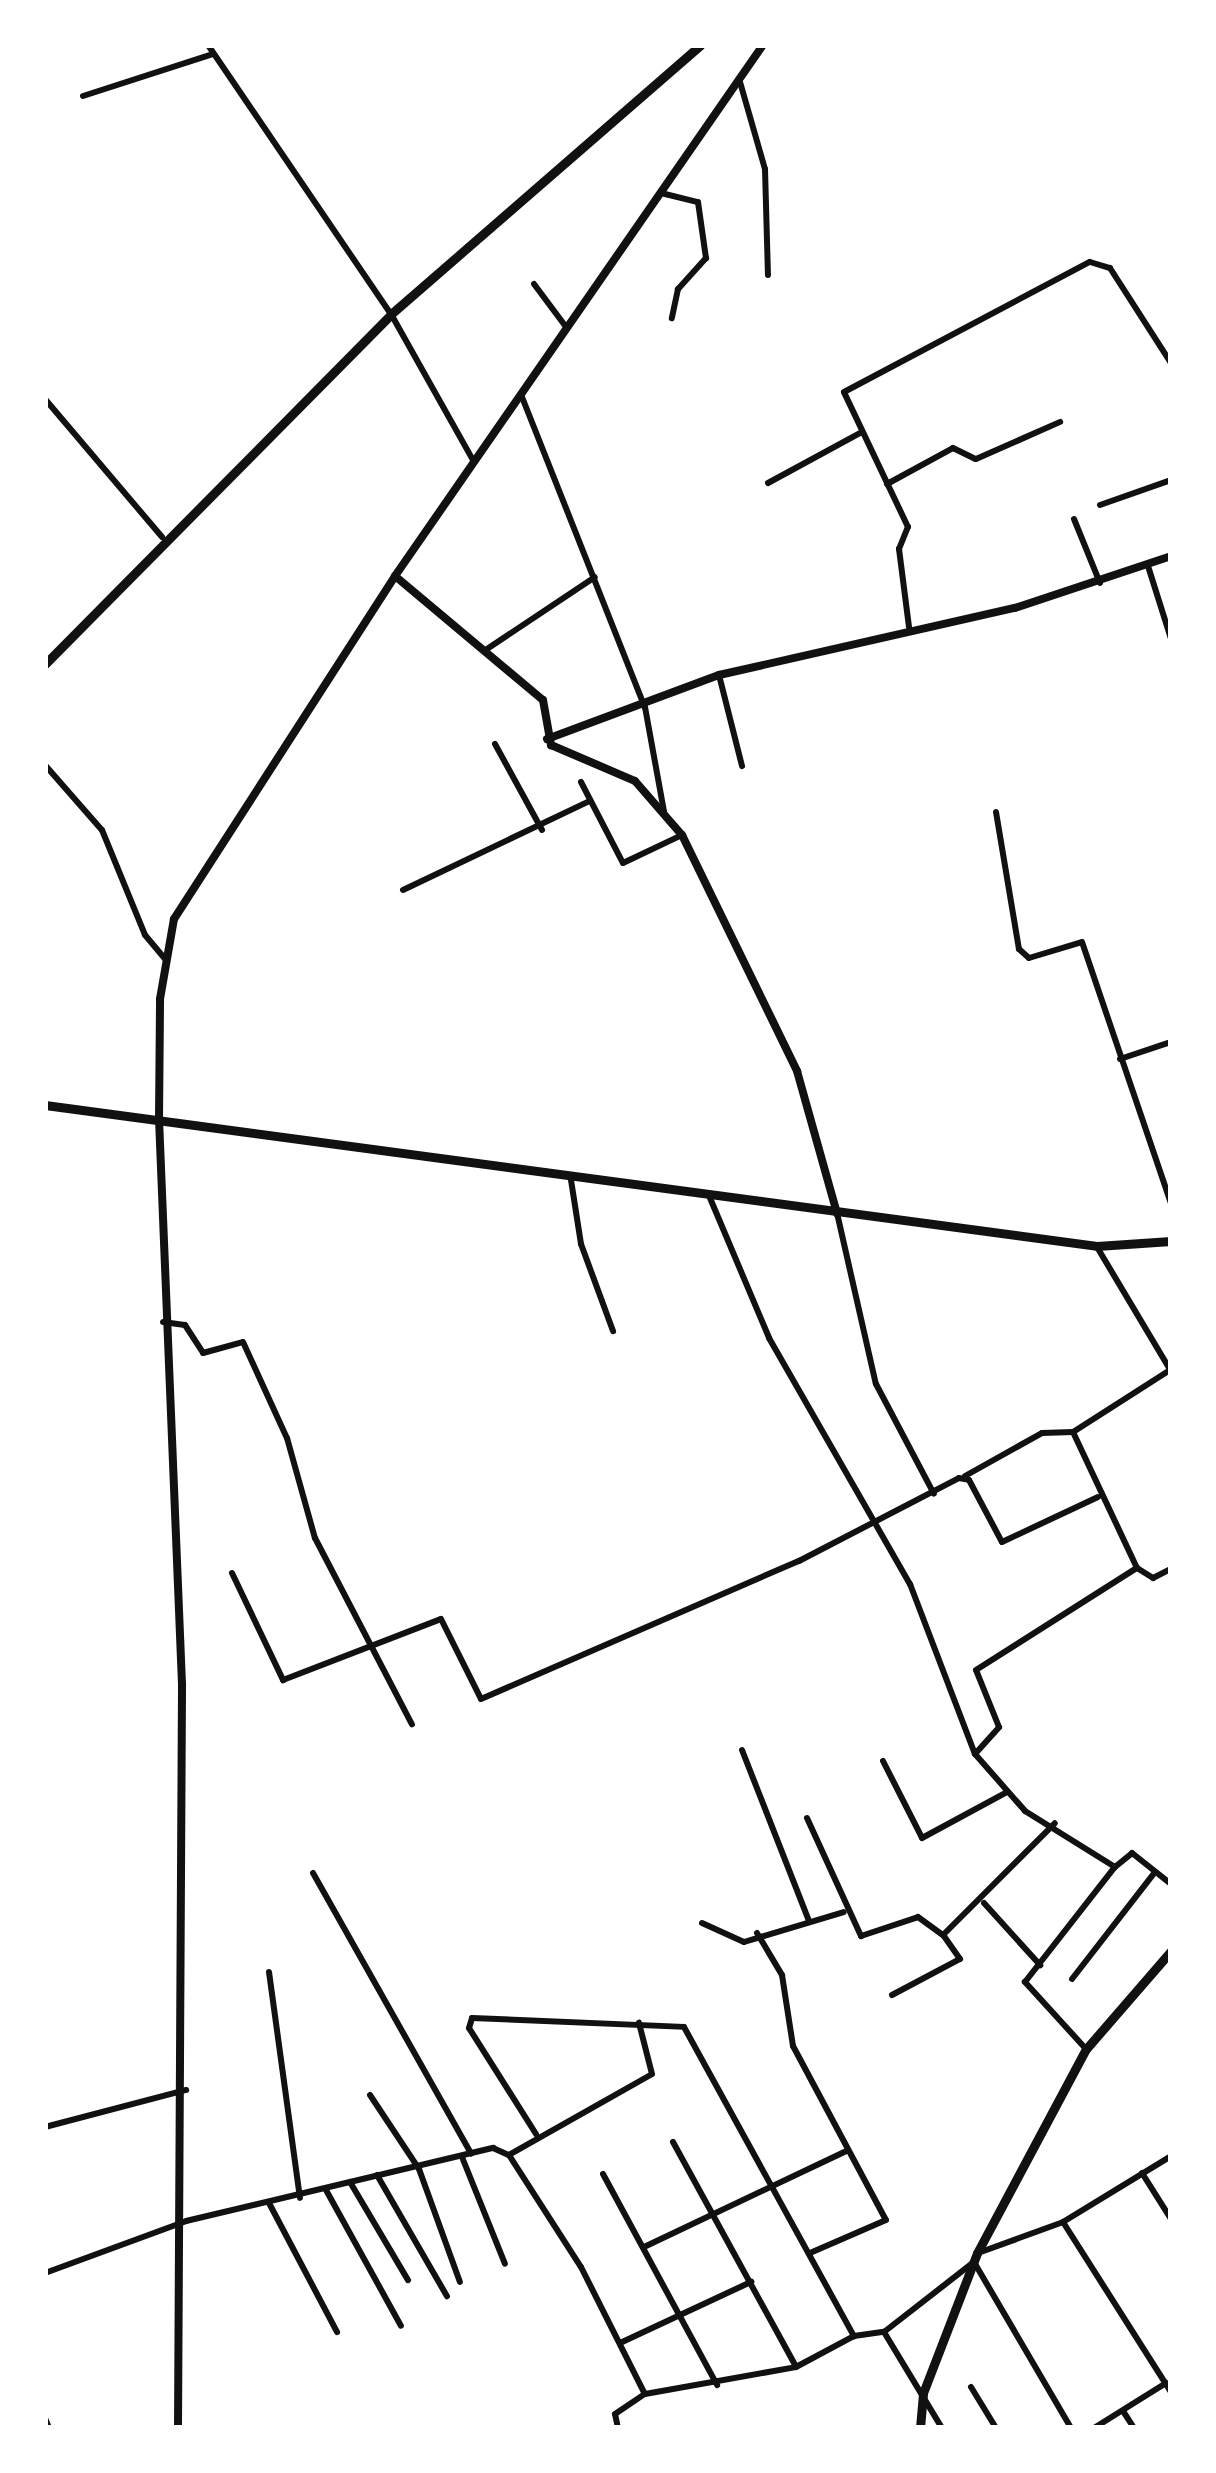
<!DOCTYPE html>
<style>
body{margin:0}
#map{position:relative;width:1216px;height:2473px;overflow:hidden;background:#fff;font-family:"Noto Sans",sans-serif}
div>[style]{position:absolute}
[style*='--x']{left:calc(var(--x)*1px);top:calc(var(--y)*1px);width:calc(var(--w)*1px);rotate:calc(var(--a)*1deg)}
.minor>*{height:6px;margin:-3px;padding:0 3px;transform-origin:3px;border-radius:3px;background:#111}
.tertiary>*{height:8px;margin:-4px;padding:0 4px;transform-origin:4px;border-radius:4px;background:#111}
.secondary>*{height:9px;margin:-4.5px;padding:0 4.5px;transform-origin:4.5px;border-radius:4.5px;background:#111}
span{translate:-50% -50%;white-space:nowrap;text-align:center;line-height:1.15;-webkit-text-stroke:10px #fff;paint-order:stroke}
.frame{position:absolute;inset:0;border:48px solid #fff;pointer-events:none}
</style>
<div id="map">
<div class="minor">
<div style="--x:208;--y:45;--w:325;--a:55.8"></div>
<div style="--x:391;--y:314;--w:167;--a:60.7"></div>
<div style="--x:740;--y:82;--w:91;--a:74"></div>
<div style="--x:765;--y:169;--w:106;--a:88.4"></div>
<div style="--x:83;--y:96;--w:137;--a:-17.9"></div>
<div style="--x:661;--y:193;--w:38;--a:14"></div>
<div style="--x:698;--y:202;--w:57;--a:81.9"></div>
<div style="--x:706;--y:258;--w:42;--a:132.1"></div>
<div style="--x:678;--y:289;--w:30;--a:102"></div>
<div style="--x:534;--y:284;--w:54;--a:53.3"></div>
<div style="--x:522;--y:397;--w:334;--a:68.4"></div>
<div style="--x:645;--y:707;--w:107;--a:79.7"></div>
<div style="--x:45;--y:399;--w:181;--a:49.7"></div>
<div style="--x:768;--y:483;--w:105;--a:-28.5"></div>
<div style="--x:887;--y:484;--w:75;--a:-28.6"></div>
<div style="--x:953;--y:448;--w:25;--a:26"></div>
<div style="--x:976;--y:459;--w:92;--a:-23.8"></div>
<div style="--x:1100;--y:505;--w:75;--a:-19.4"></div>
<div style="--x:1074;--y:519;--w:69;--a:67.9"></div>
<div style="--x:1148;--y:566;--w:77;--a:72.5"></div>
<div style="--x:909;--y:627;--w:79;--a:-97.3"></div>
<div style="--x:899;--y:549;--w:24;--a:-68"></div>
<div style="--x:908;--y:527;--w:149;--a:-115.4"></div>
<div style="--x:844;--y:392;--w:278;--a:-27.9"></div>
<div style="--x:1090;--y:262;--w:21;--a:17"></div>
<div style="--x:1110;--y:268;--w:113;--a:57.3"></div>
<div style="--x:484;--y:651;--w:133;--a:-33.7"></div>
<div style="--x:719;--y:675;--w:94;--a:75.8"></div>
<div style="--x:495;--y:744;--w:98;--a:61.3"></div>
<div style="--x:45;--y:765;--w:86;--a:48.8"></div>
<div style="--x:102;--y:830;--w:113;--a:67.7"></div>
<div style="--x:145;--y:935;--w:31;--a:50"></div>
<div style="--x:581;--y:782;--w:91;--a:62.6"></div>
<div style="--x:623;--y:863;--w:65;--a:-25.4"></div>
<div style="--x:996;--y:812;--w:139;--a:80.5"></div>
<div style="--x:1019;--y:949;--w:13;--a:42"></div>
<div style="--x:1029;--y:958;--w:55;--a:-16.8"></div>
<div style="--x:1082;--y:942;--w:276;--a:71.2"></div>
<div style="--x:403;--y:890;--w:207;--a:-25.5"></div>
<div style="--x:1120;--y:1059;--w:54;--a:-18.4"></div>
<div style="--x:571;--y:1180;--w:65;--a:81.1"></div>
<div style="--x:581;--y:1244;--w:93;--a:69.8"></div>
<div style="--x:710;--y:1198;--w:152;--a:67.1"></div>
<div style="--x:769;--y:1338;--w:284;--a:60.2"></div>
<div style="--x:910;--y:1584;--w:182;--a:69.1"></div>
<div style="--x:975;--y:1754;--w:76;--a:48.7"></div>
<div style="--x:1025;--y:1811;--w:106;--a:31.9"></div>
<div style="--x:1115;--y:1867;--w:22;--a:-39"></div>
<div style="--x:1132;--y:1853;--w:50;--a:38.5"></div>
<div style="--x:837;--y:1213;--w:175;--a:77.2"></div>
<div style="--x:876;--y:1384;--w:124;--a:62.2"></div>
<div style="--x:1097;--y:1247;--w:144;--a:59.2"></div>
<div style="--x:163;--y:1322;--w:22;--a:8"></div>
<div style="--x:185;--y:1325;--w:33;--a:57"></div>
<div style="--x:203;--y:1353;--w:41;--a:-15.4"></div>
<div style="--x:243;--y:1342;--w:106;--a:65.4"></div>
<div style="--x:287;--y:1438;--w:104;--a:74.4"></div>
<div style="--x:315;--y:1538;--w:210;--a:62.5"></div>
<div style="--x:1170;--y:1370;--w:115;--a:147.4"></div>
<div style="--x:1073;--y:1432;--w:150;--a:64.8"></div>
<div style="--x:1137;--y:1568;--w:19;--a:32"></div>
<div style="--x:1153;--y:1578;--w:20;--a:-27"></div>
<div style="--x:965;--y:1476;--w:88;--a:-29.2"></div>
<div style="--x:1042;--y:1433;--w:31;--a:-2"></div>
<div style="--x:232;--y:1573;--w:119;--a:64.5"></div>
<div style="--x:283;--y:1680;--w:169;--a:-21.1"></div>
<div style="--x:441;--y:1619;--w:89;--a:63.4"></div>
<div style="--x:481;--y:1699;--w:347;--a:-23.5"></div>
<div style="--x:799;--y:1561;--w:180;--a:-27.4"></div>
<div style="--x:959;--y:1478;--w:10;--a:11"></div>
<div style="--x:969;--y:1480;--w:70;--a:62"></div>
<div style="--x:1002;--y:1542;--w:106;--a:-25.1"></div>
<div style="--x:742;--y:1750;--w:184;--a:68.6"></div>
<div style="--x:975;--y:1754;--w:36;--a:-48"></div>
<div style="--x:999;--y:1727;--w:61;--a:-112"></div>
<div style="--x:976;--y:1670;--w:191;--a:-32.4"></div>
<div style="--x:883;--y:1761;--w:86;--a:63.1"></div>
<div style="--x:922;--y:1838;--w:97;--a:-28.4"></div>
<div style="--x:807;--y:1818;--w:130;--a:65.4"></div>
<div style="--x:861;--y:1936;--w:60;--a:-18.4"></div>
<div style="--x:918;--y:1917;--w:31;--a:36"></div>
<div style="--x:943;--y:1935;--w:158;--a:-45"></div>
<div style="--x:313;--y:1873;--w:322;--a:60.6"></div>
<div style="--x:984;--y:1903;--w:84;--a:47.9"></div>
<div style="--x:702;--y:1923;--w:46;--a:24.3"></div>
<div style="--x:744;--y:1942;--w:104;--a:-16.7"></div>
<div style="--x:757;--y:1933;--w:49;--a:59.2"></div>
<div style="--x:782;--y:1975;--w:72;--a:81.2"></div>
<div style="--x:793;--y:2046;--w:197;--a:61.9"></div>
<div style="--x:886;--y:2220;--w:81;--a:156.6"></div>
<div style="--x:269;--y:1972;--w:228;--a:82.2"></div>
<div style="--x:1072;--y:1979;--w:135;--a:-52.2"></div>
<div style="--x:892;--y:1995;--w:77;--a:-27.9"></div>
<div style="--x:960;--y:1959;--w:29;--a:-125"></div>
<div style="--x:1086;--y:2049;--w:91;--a:-132.3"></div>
<div style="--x:1025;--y:1982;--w:146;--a:-52"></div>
<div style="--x:370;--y:2095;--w:89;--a:56.5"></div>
<div style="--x:419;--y:2169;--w:120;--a:70.1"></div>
<div style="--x:45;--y:2127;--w:146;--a:-14.7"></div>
<div style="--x:536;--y:2134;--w:125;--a:-122.3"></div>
<div style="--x:469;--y:2028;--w:10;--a:-73"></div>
<div style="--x:472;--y:2018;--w:212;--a:2.4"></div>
<div style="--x:684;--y:2027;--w:353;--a:61.2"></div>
<div style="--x:673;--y:2142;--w:256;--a:61.3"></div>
<div style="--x:509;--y:2155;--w:164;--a:-29.5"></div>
<div style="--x:652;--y:2074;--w:53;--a:-104.3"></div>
<div style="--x:462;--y:2157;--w:115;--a:68.1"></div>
<div style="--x:1142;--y:2173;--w:54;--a:57.8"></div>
<div style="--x:603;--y:2174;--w:240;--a:61.6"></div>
<div style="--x:377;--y:2175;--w:140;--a:60"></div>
<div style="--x:350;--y:2182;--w:114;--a:59.4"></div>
<div style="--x:326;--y:2190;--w:155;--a:61.1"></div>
<div style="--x:269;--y:2203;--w:146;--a:62.2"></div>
<div style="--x:1063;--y:2222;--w:201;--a:57.6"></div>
<div style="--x:644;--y:2247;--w:224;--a:-25.4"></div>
<div style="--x:978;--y:2253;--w:90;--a:-20"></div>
<div style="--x:1063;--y:2222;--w:127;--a:-31.4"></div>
<div style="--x:45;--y:2273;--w:150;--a:-20.2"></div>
<div style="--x:186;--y:2221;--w:316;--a:-13.4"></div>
<div style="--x:493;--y:2148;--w:17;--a:24"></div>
<div style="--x:509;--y:2155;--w:133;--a:57.3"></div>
<div style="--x:581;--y:2267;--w:142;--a:63.3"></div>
<div style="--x:645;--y:2394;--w:153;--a:-10.1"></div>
<div style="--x:796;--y:2367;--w:66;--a:-28.1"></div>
<div style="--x:854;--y:2336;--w:30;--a:-8"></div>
<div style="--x:884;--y:2332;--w:112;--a:58.9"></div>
<div style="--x:884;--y:2332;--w:114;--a:-37.9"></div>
<div style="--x:974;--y:2262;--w:192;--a:59.7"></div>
<div style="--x:620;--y:2343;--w:145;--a:-25"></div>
<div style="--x:971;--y:2387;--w:48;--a:58.6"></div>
<div style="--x:1123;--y:2411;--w:20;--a:57"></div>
<div style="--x:45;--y:2418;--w:11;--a:68"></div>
<div style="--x:618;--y:2428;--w:14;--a:-102"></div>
<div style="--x:615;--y:2414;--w:36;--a:-34"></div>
<div style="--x:1094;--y:2428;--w:85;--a:-32"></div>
</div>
<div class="tertiary">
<div style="--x:395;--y:576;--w:193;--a:40"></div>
<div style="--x:543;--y:700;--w:46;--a:79.9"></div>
<div style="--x:551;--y:745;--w:91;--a:23.2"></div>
<div style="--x:635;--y:781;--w:72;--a:49"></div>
<div style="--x:682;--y:835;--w:263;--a:64"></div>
<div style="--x:797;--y:1071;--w:148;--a:74.3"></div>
<div style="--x:547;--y:739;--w:184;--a:-20.4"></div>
<div style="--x:719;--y:675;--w:303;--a:-12.8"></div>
<div style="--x:1015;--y:608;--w:164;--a:-18.4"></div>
<div style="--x:178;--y:2428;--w:744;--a:-89.69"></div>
<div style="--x:182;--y:1684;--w:565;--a:-92.33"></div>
<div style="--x:159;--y:1119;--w:120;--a:-89.5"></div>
<div style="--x:160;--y:999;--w:81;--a:-80.1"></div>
<div style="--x:174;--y:919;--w:408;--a:-57.2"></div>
<div style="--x:395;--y:576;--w:646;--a:-55.28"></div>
</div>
<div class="secondary">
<div style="--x:45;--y:664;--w:492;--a:-45.3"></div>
<div style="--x:391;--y:314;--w:410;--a:-41"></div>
<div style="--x:45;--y:1105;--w:1061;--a:7.63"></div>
<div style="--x:1097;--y:1246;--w:74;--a:-3.9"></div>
<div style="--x:920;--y:2428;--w:35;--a:-85"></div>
<div style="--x:923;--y:2393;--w:150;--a:-68.9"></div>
<div style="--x:977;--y:2253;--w:231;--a:-61.9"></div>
<div style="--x:1086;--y:2049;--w:130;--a:-49.1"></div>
</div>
<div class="frame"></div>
</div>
